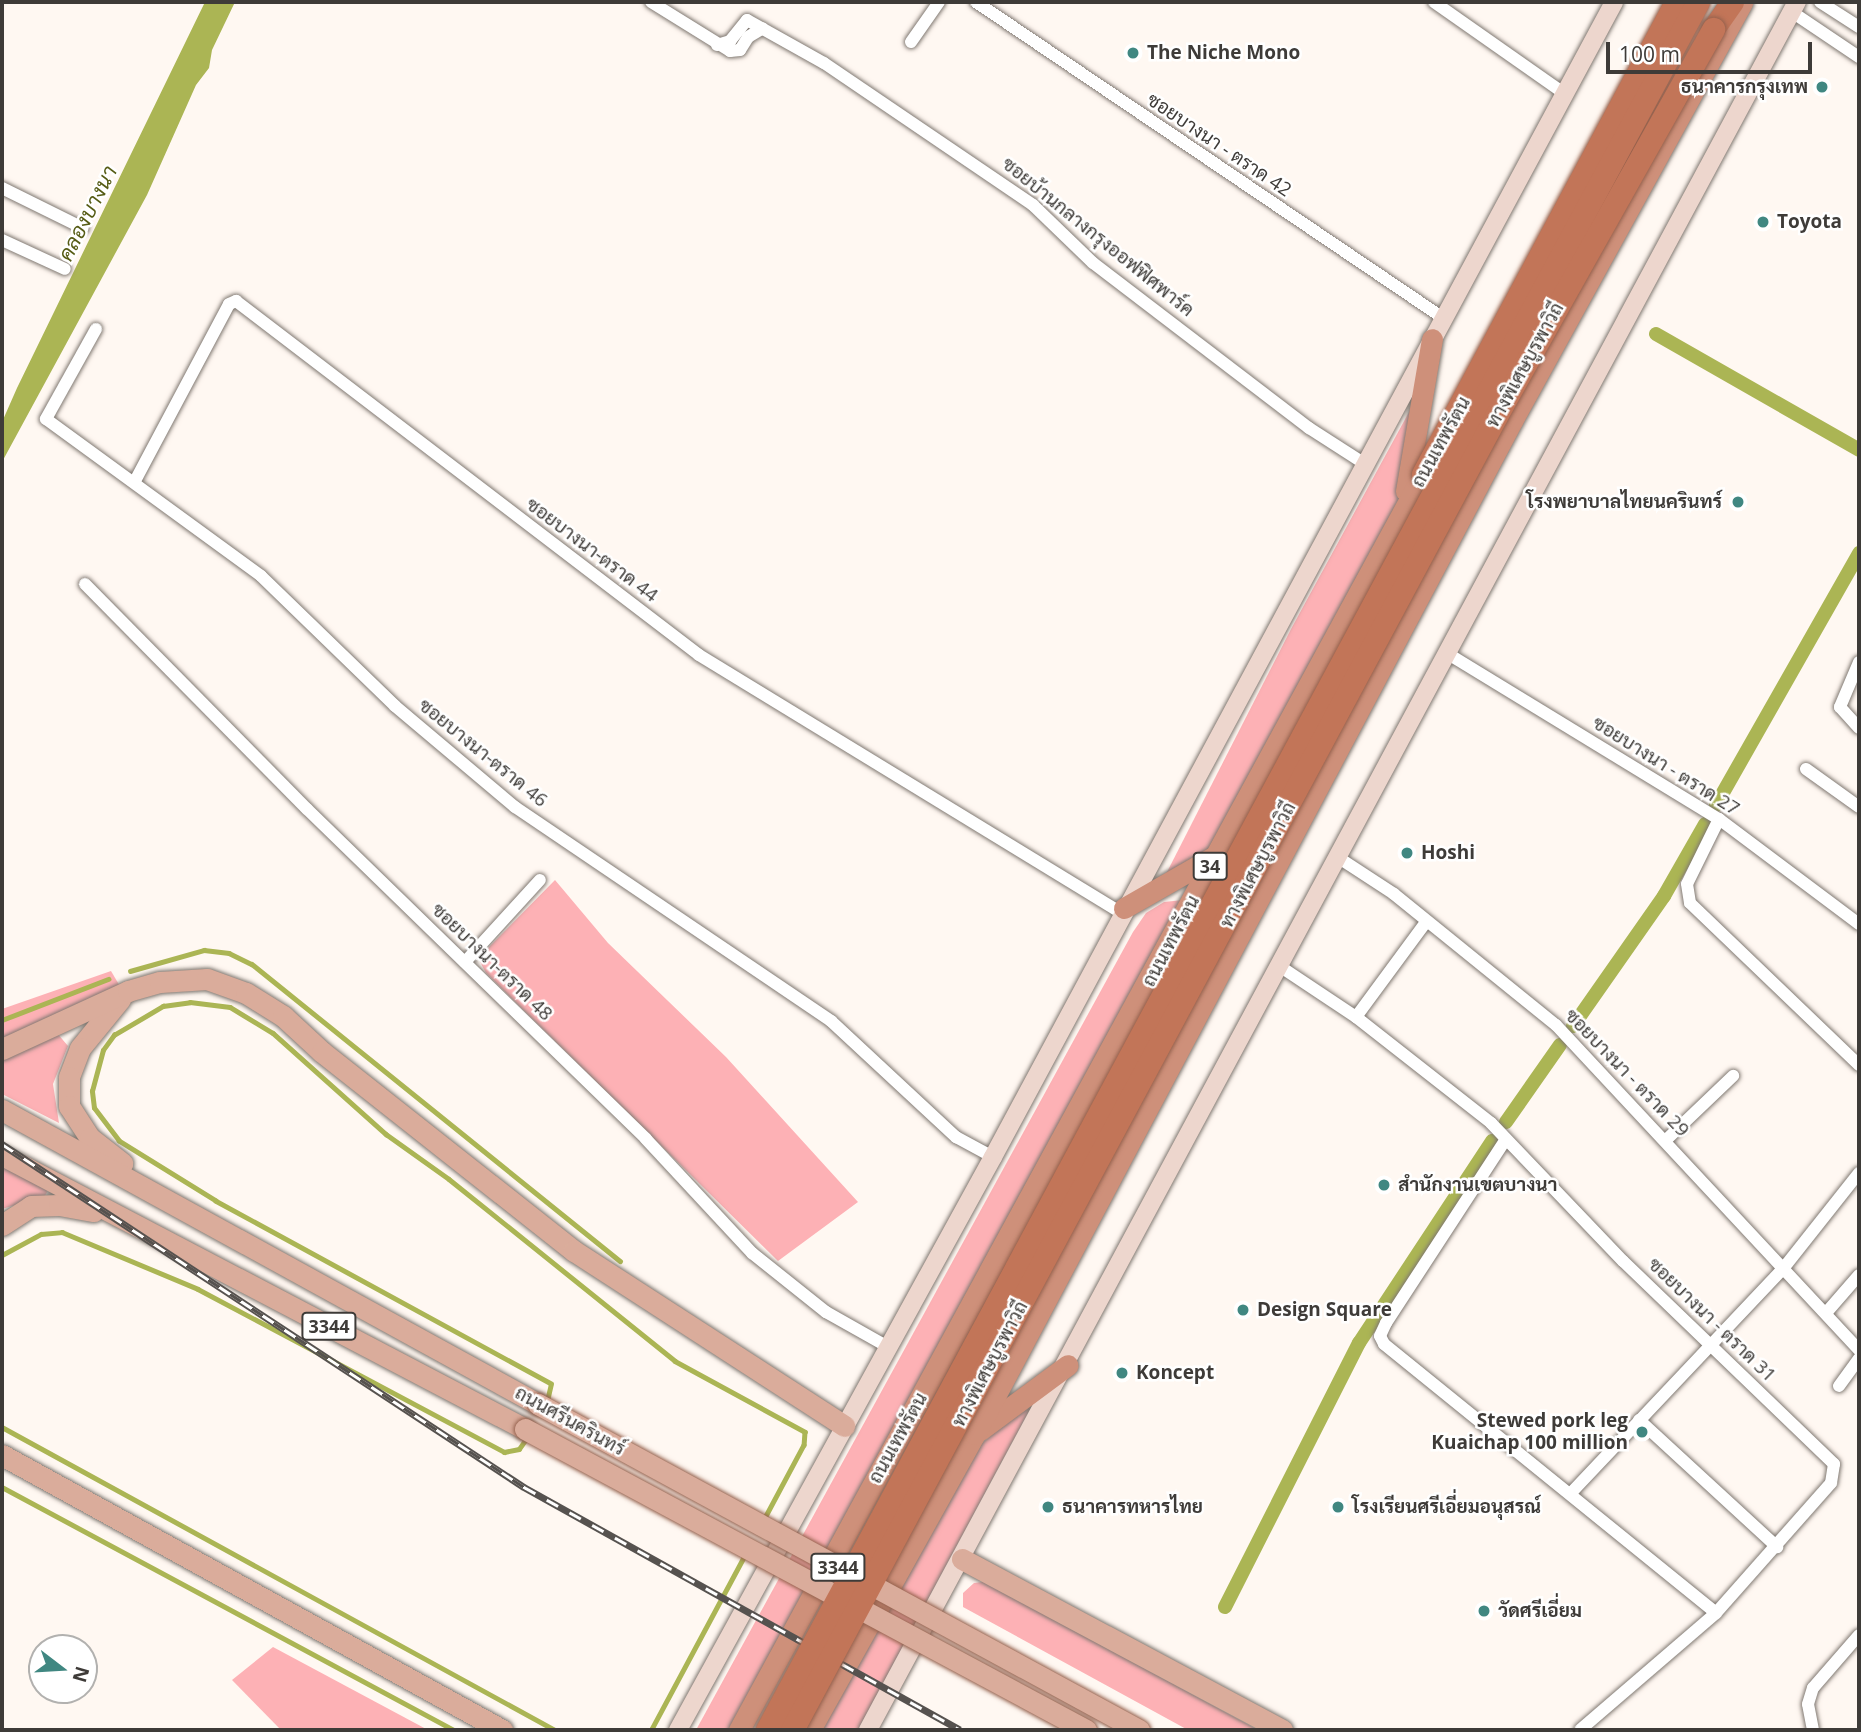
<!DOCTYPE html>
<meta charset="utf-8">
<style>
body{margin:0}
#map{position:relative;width:1861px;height:1732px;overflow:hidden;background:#fff8f2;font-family:"Open Sans",Sarabun,sans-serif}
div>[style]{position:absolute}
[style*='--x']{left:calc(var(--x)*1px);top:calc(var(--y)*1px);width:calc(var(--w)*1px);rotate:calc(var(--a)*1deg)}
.green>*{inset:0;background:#fdb1b5}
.water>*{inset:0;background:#abb554}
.stream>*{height:4.5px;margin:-2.25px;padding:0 2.25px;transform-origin:2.25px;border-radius:2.25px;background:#abb554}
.canal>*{height:14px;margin:-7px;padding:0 7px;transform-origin:7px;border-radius:7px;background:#abb554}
.roads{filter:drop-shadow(0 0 2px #807871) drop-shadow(0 0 2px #807871)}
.minor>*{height:12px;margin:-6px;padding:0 6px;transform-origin:6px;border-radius:6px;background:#fff}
.secondary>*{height:18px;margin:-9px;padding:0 9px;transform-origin:9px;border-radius:9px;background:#edd6cd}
.primary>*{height:21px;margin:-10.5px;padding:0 10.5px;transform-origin:10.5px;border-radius:10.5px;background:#daac9b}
.trunk>*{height:21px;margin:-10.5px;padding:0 10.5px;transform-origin:10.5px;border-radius:10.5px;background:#ce907a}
.motorway>*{height:23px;margin:-11.5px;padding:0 11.5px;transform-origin:11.5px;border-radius:11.5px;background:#c27558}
.rail>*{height:7px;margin-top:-3.5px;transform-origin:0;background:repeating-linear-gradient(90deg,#fff 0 13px,#56524f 0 26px);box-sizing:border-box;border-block:2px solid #56524f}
.bridges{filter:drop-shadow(0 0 2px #94614d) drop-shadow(0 0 2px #94614d)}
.primary-bridge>*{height:21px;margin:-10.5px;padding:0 10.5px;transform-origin:10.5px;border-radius:10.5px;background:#daac9b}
.motorway-bridge>*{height:23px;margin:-11.5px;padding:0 11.5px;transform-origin:11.5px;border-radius:11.5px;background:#c27558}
.dots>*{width:19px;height:19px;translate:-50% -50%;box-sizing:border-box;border:4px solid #fff;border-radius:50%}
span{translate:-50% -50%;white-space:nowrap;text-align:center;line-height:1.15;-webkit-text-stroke:5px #fff;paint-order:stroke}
.shield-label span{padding:2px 5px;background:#fff;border:2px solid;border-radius:5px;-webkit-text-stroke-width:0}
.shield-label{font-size:18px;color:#3e3b38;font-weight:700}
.poi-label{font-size:19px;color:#3e3b38;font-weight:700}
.left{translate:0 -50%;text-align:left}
.right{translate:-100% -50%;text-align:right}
.street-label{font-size:19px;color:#3e3b38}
.water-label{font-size:21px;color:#565c15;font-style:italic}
.frame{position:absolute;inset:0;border:4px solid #3e3b38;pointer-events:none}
.north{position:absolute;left:28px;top:1634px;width:70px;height:70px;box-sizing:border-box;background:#fff;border:2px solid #b2b1af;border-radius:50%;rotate:107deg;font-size:19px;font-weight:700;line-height:28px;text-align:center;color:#3e3b38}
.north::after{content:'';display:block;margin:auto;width:24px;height:32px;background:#408781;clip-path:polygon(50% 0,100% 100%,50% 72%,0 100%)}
.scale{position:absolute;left:1606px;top:42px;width:206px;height:32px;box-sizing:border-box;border:4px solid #3e3b38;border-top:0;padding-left:9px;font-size:21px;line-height:24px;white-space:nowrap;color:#3e3b38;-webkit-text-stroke:5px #fff;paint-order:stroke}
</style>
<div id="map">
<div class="green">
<div style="clip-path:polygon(1415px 401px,1397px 509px,1206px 857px,1166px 874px,1291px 629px)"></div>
<div style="clip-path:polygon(555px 880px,608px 943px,726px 1057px,858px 1202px,778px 1261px,486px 973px,480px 962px,488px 948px)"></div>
<div style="clip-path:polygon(1183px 900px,730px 1730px,696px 1730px,1133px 932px,1146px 913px,1164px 902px)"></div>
<div style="clip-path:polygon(111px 971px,121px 988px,2px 1040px,2px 1009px)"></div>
<div style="clip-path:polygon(57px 1033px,68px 1046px,53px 1084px,59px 1123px,2px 1094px,2px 1060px)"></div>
<div style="clip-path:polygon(2px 1164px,48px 1190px,45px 1196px,2px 1209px)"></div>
<div style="clip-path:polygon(1026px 1406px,1030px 1409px,858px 1730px,816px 1730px,973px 1451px)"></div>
<div style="clip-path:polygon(990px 1581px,1035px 1609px,1258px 1730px,1188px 1730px,963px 1607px,963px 1593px,974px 1583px)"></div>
<div style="clip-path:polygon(273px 1647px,428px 1730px,281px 1730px,232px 1680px)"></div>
</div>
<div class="water">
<div style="clip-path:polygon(205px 2px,235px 2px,212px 50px,209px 68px,196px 85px,147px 195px,2px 462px,2px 422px,17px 388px)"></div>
</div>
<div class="stream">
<div style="--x:130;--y:971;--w:77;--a:-15.8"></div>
<div style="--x:204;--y:950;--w:25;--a:7"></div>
<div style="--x:229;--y:953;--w:25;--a:26"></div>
<div style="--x:252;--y:964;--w:473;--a:38.9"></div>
<div style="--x:2;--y:1020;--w:114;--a:-21.1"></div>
<div style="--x:2;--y:1255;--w:44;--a:-28.3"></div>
<div style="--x:41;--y:1234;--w:21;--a:-5"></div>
<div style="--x:62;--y:1232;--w:147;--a:22.7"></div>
<div style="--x:198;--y:1289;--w:347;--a:28"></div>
<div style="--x:504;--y:1452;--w:15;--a:-11"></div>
<div style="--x:519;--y:1449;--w:16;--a:-55"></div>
<div style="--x:547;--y:1401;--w:17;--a:-77"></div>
<div style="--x:551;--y:1384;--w:382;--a:-151.4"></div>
<div style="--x:216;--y:1201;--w:114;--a:-148.3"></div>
<div style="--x:119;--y:1141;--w:41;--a:-127.1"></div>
<div style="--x:94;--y:1108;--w:17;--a:-97"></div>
<div style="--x:92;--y:1091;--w:42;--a:-75"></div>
<div style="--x:103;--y:1050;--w:19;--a:-54"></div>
<div style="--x:114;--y:1035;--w:57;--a:-30.6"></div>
<div style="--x:163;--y:1006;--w:27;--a:-8"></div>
<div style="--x:190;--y:1002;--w:40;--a:7.1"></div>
<div style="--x:230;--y:1007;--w:50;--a:31.2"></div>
<div style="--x:273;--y:1033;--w:152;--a:41.8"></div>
<div style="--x:386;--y:1134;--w:77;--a:35.5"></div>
<div style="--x:449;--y:1179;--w:290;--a:38.8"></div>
<div style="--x:675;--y:1361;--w:148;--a:28.6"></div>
<div style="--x:805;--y:1432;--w:13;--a:94"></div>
<div style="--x:804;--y:1445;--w:85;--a:118.1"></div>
<div style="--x:2;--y:1427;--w:631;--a:28.72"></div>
<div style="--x:2;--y:1487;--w:513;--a:28.26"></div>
<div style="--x:651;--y:1730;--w:199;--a:-61.8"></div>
</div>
<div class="canal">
<div style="--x:1656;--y:334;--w:234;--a:29.7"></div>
<div style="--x:1716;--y:805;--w:290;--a:-60.4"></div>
<div style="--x:1573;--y:1026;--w:159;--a:-55"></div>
<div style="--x:1664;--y:896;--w:83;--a:-60.3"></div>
<div style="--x:1506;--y:1122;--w:94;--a:-55"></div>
<div style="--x:1225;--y:1607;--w:296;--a:-63.1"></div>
<div style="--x:1359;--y:1343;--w:242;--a:-56.6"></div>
</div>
<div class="roads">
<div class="minor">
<div style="--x:651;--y:2;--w:93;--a:31.8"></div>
<div style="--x:730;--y:51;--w:10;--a:-6"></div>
<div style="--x:740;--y:50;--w:15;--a:-58"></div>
<div style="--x:748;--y:37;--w:17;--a:-31"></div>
<div style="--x:976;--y:2;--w:564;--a:34.08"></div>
<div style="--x:1434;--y:2;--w:160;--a:35.1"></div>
<div style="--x:1820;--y:2;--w:46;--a:32.7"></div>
<div style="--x:1792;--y:12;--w:81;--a:33.9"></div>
<div style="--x:911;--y:42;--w:49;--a:-55"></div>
<div style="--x:717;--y:45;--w:14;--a:-17"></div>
<div style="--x:730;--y:41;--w:27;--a:-51"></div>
<div style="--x:747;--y:20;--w:88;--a:29.2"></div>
<div style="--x:824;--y:63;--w:253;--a:34.2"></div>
<div style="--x:1033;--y:205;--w:83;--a:44"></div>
<div style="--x:1093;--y:263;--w:272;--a:37.4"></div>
<div style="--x:1309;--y:428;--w:67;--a:32.7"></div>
<div style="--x:2;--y:188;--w:90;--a:26.3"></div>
<div style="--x:2;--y:240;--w:69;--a:24.7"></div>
<div style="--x:96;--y:329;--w:103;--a:119.1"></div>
<div style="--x:46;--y:419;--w:266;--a:36.1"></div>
<div style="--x:261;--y:576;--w:187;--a:44.1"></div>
<div style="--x:395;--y:706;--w:157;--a:40.1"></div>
<div style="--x:515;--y:807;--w:382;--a:34.1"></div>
<div style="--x:831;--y:1021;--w:171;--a:42.9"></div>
<div style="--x:956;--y:1137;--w:42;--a:28.4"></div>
<div style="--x:135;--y:481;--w:200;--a:-62"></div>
<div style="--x:229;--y:304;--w:8;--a:-23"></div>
<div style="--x:236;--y:301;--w:583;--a:37.4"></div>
<div style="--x:699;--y:655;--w:495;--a:31.4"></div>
<div style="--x:85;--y:584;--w:316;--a:45.4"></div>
<div style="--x:307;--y:809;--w:473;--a:44.2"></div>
<div style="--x:646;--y:1139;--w:156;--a:47.1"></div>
<div style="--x:752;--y:1253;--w:95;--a:38.6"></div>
<div style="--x:826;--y:1312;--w:71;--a:29.4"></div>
<div style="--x:1445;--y:652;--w:321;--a:31.4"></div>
<div style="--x:1719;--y:819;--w:175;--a:36.9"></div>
<div style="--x:1859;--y:662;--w:49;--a:112.9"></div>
<div style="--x:1840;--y:707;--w:28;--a:48"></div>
<div style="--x:1806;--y:769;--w:65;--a:35.6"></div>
<div style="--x:1719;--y:819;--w:72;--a:116.2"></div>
<div style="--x:1687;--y:884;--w:19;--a:81"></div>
<div style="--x:1690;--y:903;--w:234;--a:43.8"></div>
<div style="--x:1336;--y:856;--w:69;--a:33.2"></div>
<div style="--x:1394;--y:894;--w:208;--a:39"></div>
<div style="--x:1556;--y:1025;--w:444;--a:47"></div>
<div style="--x:465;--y:962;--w:111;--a:-47.6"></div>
<div style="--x:1278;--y:965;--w:94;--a:33.7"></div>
<div style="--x:1356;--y:1017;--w:172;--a:38.1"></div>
<div style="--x:1491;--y:1123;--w:191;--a:46.3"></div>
<div style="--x:1623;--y:1261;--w:293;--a:43.9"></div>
<div style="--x:1834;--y:1464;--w:19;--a:99"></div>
<div style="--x:1831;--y:1483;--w:174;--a:131.5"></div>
<div style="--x:1716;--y:1613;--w:179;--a:139.3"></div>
<div style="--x:1356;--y:1017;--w:118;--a:-53.6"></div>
<div style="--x:1506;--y:1139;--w:220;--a:123.1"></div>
<div style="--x:1386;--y:1323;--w:14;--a:115"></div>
<div style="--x:1380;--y:1336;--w:9;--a:63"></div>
<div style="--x:1384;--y:1344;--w:427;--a:39"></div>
<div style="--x:1666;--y:1140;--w:93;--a:-43.7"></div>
<div style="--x:1826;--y:1313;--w:50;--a:-49"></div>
<div style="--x:1839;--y:1386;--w:34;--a:-54"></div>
<div style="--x:1639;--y:1420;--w:188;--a:42.6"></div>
<div style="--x:1570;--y:1494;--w:308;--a:-46.6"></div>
<div style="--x:1782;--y:1270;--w:124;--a:-51.6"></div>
<div style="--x:1813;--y:1730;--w:26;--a:-101"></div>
<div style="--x:1808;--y:1704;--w:17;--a:-73"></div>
<div style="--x:1813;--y:1688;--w:70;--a:-49"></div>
</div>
<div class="secondary">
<div style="--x:678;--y:1730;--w:654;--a:-61.2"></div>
<div style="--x:993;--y:1157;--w:1311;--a:-61.73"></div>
<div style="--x:868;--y:1730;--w:1962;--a:-61.74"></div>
</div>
<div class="primary">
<div style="--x:120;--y:999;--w:63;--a:129.2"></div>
<div style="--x:80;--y:1048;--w:31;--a:111"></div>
<div style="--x:69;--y:1077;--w:29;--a:90"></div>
<div style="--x:69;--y:1106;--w:38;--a:57"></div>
<div style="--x:90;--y:1138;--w:41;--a:38"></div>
<div style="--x:2;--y:1049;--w:139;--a:-24.7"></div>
<div style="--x:128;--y:991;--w:33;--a:-16"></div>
<div style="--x:160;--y:982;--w:47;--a:-3.7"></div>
<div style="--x:207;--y:979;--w:41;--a:19.7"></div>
<div style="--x:246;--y:993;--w:44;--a:31.9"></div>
<div style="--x:283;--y:1016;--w:53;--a:42.7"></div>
<div style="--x:322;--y:1052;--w:321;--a:38.3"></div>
<div style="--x:574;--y:1251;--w:322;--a:32.9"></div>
<div style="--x:2;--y:1110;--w:611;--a:28.75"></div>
<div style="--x:2;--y:1155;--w:590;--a:27.65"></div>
<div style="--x:2;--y:1225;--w:35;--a:-33"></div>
<div style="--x:31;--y:1206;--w:28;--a:-2"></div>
<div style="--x:59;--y:1205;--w:35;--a:10"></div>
<div style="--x:2;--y:1455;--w:571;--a:28.81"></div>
<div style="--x:962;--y:1559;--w:363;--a:28.1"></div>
</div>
<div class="trunk">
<div style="--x:1406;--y:491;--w:154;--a:-80.3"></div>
<div style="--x:1124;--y:908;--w:105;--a:-29.7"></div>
<div style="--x:980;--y:1430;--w:109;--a:-36.5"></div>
<div style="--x:739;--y:1730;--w:1446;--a:-61.41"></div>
<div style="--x:810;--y:1730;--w:339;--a:-60.9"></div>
<div style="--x:975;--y:1434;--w:1147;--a:-62.07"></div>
<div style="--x:1512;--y:421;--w:478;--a:-61.2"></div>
</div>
<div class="motorway">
<div style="--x:1713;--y:29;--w:33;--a:-55"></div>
</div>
</div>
<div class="rail">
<div style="--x:2;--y:1144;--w:625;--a:33.31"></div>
<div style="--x:524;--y:1487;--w:499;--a:29.1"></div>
</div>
<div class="bridges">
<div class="primary-bridge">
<div style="--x:538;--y:1404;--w:684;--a:28.48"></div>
<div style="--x:525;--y:1429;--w:637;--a:28.22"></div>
</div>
<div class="motorway-bridge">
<div style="--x:1423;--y:474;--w:536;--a:-61.81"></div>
<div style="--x:767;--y:1730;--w:1963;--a:-61.69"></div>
<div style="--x:792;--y:1730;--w:1491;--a:-61.82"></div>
<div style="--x:1496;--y:416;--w:444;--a:-60.7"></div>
</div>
</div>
<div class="dots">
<div style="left:1133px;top:53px;background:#408781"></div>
<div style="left:1822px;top:87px;background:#408781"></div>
<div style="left:1763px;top:222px;background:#408781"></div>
<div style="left:1738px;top:502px;background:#408781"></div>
<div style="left:1407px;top:853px;background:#408781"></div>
<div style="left:1384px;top:1185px;background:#408781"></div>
<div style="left:1243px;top:1310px;background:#408781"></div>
<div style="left:1122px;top:1373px;background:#408781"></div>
<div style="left:1642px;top:1432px;background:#408781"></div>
<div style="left:1048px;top:1507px;background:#408781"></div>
<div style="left:1338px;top:1507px;background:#408781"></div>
<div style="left:1484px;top:1611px;background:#408781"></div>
</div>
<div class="shield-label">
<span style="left:1210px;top:866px">34</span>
<span style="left:329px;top:1326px">3344</span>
<span style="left:838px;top:1567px">3344</span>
</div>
<div class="poi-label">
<span class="left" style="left:1147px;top:53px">The Niche Mono</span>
<span class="right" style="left:1808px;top:87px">ธนาคารกรุงเทพ</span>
<span class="left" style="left:1777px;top:222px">Toyota</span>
<span class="right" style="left:1722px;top:502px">โรงพยาบาลไทยนครินทร์</span>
<span class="left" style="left:1421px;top:853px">Hoshi</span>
<span class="left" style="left:1398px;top:1185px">สำนักงานเขตบางนา</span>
<span class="left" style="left:1257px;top:1310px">Design Square</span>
<span class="left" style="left:1136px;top:1373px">Koncept</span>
<span class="right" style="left:1628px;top:1432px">Stewed pork leg<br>Kuaichap 100 million</span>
<span class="left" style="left:1062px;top:1507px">ธนาคารทหารไทย</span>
<span class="left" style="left:1352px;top:1507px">โรงเรียนศรีเอี่ยมอนุสรณ์</span>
<span class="left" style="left:1498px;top:1611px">วัดศรีเอี่ยม</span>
</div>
<div class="street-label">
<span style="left:1219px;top:145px;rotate:34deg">ซอยบางนา - ตราด 42</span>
<span style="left:1098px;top:237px;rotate:39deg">ซอยบ้านกลางกรุงออฟฟิศพาร์ค</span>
<span style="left:1525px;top:365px;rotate:-61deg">ทางพิเศษบูรพาวิถี</span>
<span style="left:1441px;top:442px;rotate:-61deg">ถนนเทพรัตน</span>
<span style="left:592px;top:550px;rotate:37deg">ซอยบางนา-ตราด 44</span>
<span style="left:483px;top:753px;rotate:39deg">ซอยบางนา-ตราด 46</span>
<span style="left:1666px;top:766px;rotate:32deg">ซอยบางนา - ตราด 27</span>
<span style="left:1258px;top:865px;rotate:-62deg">ทางพิเศษบูรพาวิถี</span>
<span style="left:1171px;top:941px;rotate:-62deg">ถนนเทพรัตน</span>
<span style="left:492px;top:962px;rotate:44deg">ซอยบางนา-ตราด 48</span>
<span style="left:1627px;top:1073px;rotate:46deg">ซอยบางนา - ตราด 29</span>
<span style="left:1712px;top:1320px;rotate:44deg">ซอยบางนา - ตราด 31</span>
<span style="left:990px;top:1364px;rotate:-62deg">ทางพิเศษบูรพาวิถี</span>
<span style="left:570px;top:1421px;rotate:29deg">ถนนศรีนครินทร์</span>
<span style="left:898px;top:1438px;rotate:-61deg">ถนนเทพรัตน</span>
</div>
<div class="water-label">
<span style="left:87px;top:213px;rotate:-63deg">คลองบางนา</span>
</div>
<div class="frame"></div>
<div class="north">N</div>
<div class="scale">100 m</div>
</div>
